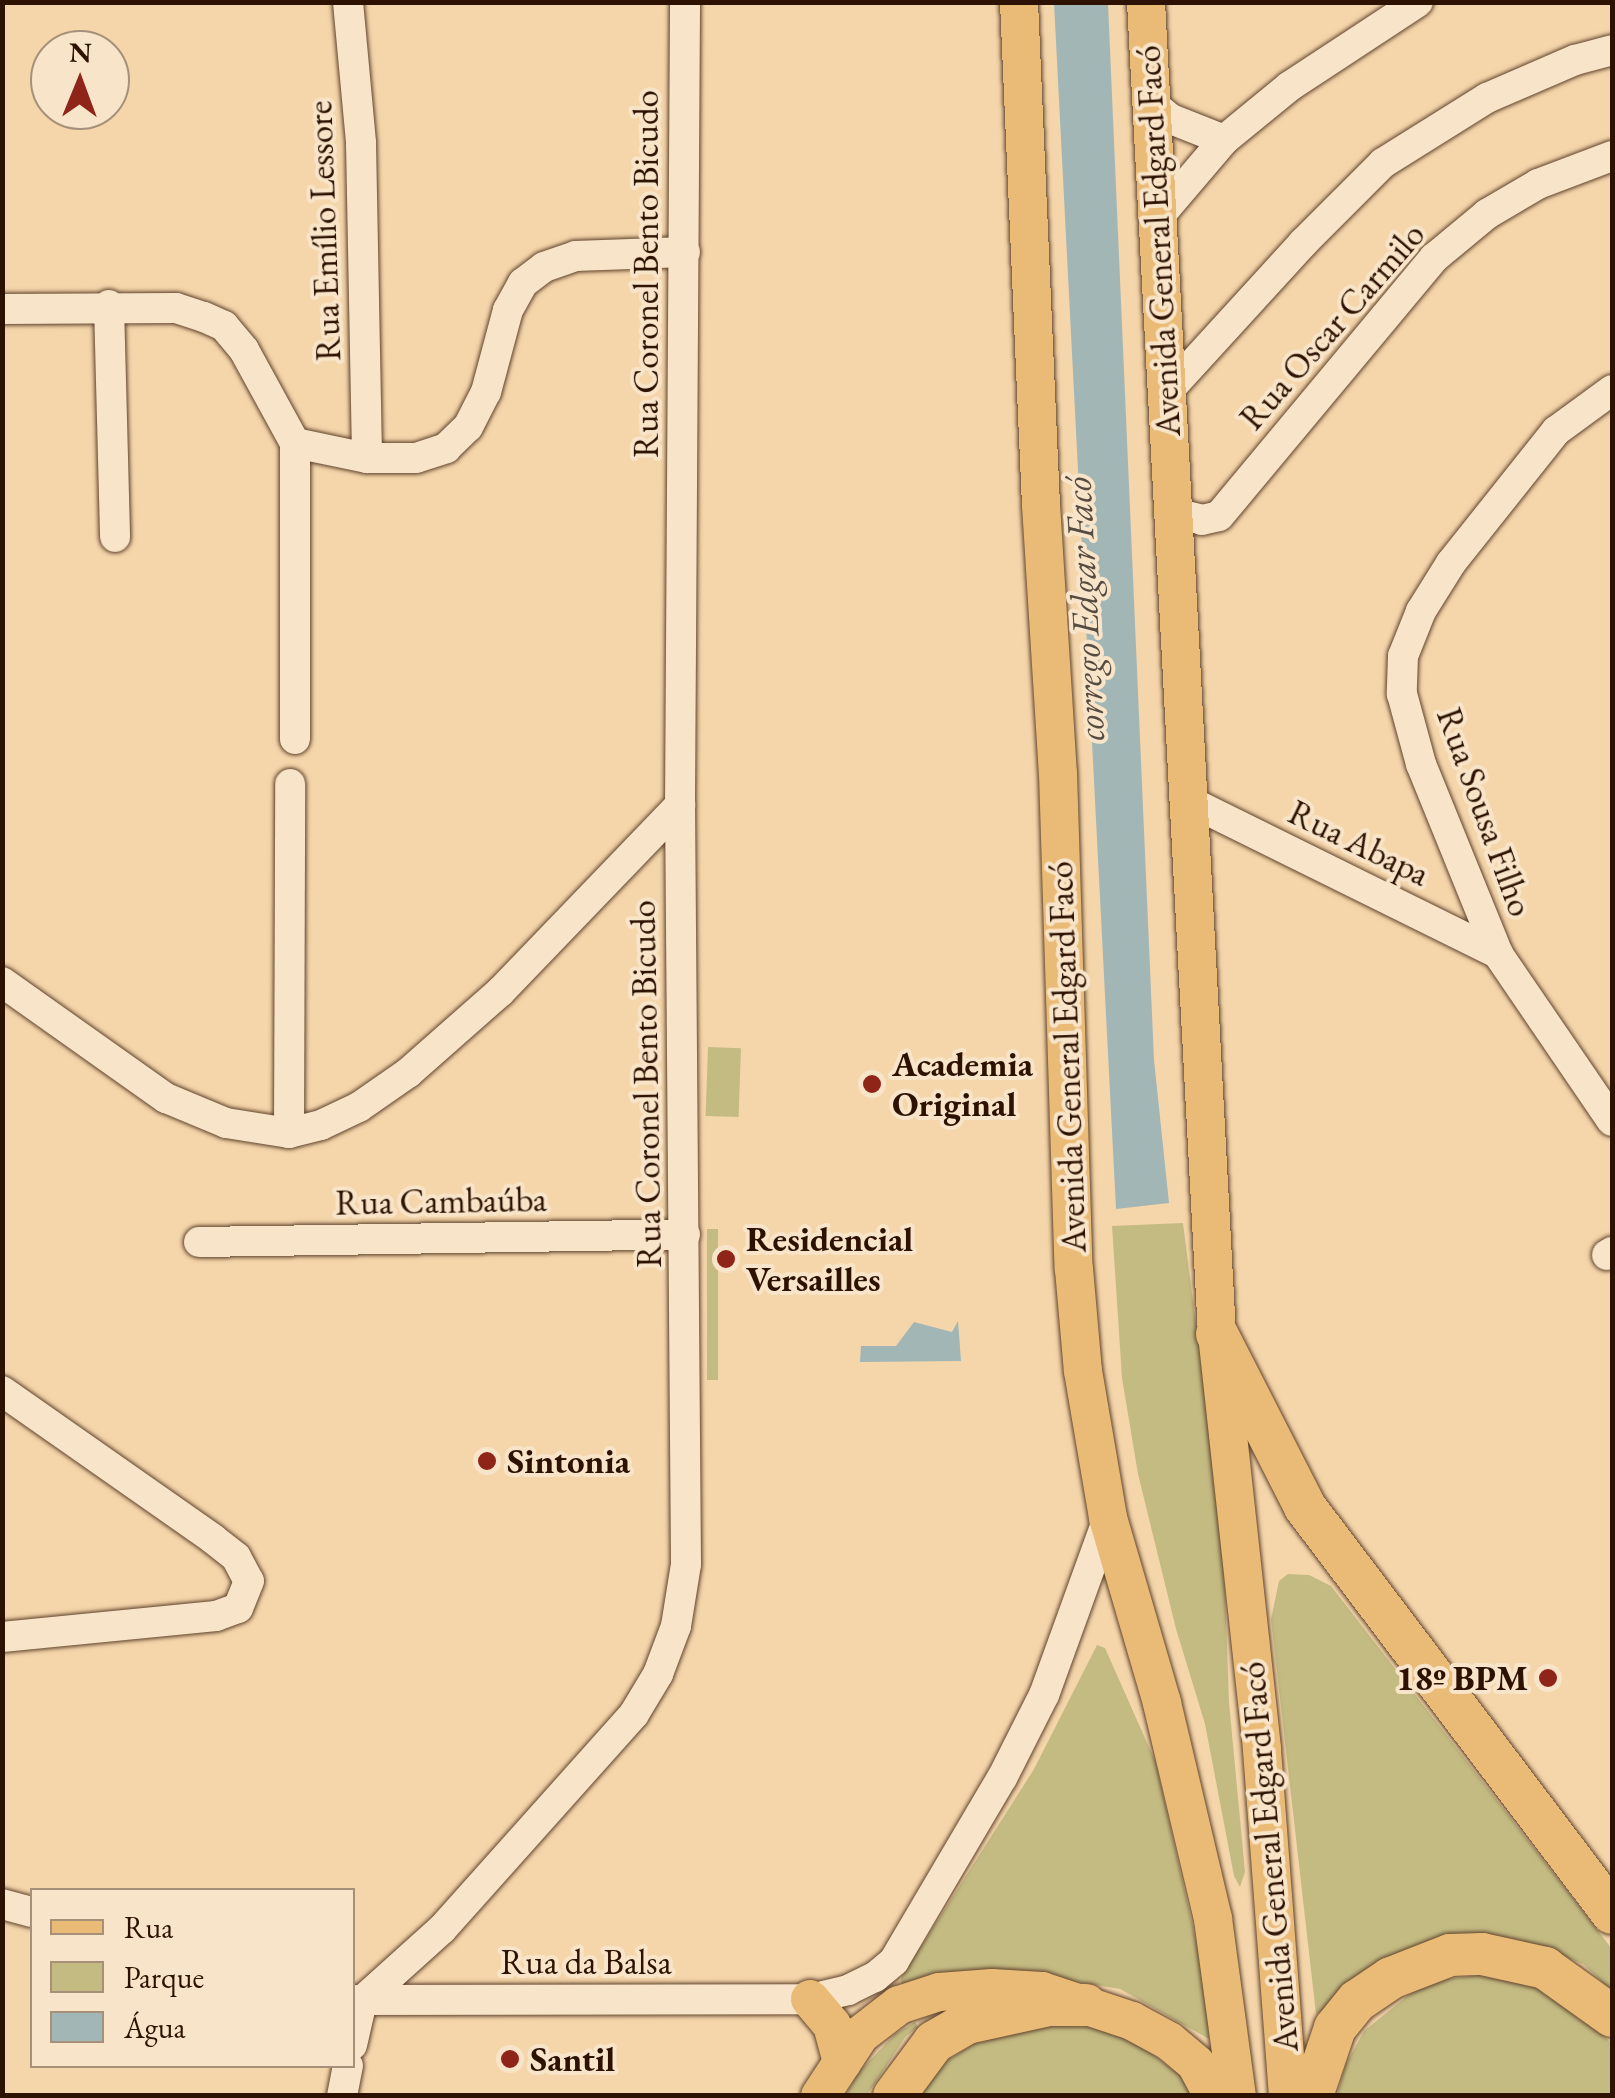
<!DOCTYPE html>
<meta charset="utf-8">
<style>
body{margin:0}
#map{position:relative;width:1615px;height:2098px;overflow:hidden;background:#f5d6ab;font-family:"EB Garamond",serif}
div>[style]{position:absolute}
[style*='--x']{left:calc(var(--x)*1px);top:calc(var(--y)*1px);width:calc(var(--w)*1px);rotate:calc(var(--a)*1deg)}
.green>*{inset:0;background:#c4bb83;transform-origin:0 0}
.water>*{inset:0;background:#a1b6b5}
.roads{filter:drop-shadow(0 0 2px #5f432c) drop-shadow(0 0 2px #5f432c)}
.minor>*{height:30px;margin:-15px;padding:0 15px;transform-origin:15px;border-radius:15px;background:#f8e4c8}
.major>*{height:38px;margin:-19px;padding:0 19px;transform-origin:19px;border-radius:19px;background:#eabb76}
.highway>*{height:42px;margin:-21px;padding:0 21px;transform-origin:21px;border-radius:21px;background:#eabb76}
.dots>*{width:28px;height:28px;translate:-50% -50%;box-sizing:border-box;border:5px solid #f8e4c8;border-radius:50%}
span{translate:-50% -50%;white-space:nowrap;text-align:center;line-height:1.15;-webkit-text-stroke:8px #f8e4c8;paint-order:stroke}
.street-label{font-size:35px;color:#2d1202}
.poi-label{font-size:35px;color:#2d1202;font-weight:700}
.left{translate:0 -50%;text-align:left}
.right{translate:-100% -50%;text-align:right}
.water-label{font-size:38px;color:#564b41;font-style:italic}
.frame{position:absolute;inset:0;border:5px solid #2d1202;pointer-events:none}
.legend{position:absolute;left:30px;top:1888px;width:325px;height:180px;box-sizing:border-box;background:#f8e4c8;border:2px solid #a79079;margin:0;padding:12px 18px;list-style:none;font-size:30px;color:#2d1202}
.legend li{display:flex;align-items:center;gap:20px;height:50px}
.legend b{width:50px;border:2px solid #a79079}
.north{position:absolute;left:30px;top:30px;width:100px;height:100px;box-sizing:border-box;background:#f8e4c8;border:2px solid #a79079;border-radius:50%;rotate:1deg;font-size:28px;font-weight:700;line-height:40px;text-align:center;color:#2d1202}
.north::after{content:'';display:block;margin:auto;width:35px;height:45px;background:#8f2418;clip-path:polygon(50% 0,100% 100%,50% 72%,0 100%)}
</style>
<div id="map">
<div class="green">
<div style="left:708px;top:1047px;width:33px;height:69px;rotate:2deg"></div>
<div style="clip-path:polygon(1183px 1223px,1223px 1535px,1229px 1702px,1245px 1872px,1240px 1887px,1234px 1876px,1205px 1724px,1176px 1629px,1138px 1474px,1122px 1378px,1112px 1226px)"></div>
<div style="left:707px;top:1229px;width:11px;height:151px"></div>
<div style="clip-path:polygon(1288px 1574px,1309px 1575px,1331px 1586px,1612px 1949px,1612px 1991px,1583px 1964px,1538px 1946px,1510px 1938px,1468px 1938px,1316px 2014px,1271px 1619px,1279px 1581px)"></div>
<div style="clip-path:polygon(1097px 1645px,1105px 1648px,1156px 1763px,1207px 1990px,1209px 2039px,1120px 1989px,1066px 1980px,902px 1987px,901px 1978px,1034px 1769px)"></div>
<div style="clip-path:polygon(1483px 1975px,1538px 1985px,1582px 2013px,1612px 2044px,1612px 2095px,1337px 2096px,1345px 2066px,1364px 2031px,1426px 1981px)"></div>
<div style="clip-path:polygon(915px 2022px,918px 2027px,906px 2036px,867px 2095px,846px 2095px,858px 2073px,895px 2034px)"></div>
<div style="clip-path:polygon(1033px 2026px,1089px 2027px,1133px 2040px,1183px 2077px,1192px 2096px,915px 2096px,942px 2064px,978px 2041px)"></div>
</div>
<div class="water">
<div style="clip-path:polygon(1054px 3px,1108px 3px,1154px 1060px,1169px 1203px,1116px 1209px)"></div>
<div style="clip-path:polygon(958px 1321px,961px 1361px,860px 1362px,861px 1346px,896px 1346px,914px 1322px,952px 1332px)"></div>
</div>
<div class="roads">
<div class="minor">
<div style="--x:348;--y:2;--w:142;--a:84.7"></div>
<div style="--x:361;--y:143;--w:315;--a:88.9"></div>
<div style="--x:1151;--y:103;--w:26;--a:39"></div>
<div style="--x:1171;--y:119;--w:57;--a:21.6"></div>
<div style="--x:1155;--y:221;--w:106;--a:-49.6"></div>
<div style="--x:1224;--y:140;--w:85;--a:-39.3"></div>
<div style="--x:1290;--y:86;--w:153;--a:-33.3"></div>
<div style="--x:109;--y:305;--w:232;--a:88.5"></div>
<div style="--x:2;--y:309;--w:174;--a:-0.3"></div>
<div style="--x:176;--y:308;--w:29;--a:18"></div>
<div style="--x:204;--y:317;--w:22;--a:24"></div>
<div style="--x:224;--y:326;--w:31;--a:50"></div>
<div style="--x:244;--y:350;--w:106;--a:61.3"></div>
<div style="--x:295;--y:443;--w:74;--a:11.8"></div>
<div style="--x:367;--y:458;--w:49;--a:0"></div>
<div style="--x:416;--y:458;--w:32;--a:-18"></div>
<div style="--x:446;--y:448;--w:30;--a:-44"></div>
<div style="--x:468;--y:427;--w:39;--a:-63"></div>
<div style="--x:486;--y:392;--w:85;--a:-75"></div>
<div style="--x:508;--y:310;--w:31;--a:-61"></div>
<div style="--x:523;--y:283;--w:26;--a:-37"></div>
<div style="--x:544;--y:267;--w:34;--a:-19"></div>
<div style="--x:576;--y:256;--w:109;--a:-2.1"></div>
<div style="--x:1612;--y:390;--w:69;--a:143.8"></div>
<div style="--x:1556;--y:431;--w:169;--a:128.5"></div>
<div style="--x:1451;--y:563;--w:57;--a:122"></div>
<div style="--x:1421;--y:611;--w:48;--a:111.8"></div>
<div style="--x:1403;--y:656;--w:38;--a:92"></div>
<div style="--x:1402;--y:694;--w:73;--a:74.8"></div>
<div style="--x:1421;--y:764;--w:205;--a:67.9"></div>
<div style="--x:1498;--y:954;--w:202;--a:55.7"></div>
<div style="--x:1167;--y:392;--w:202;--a:-47.6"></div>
<div style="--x:1303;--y:243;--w:113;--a:-45"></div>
<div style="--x:1383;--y:163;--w:123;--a:-32"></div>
<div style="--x:1487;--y:98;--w:96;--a:-23.4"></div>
<div style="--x:1575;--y:60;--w:38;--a:-15"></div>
<div style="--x:1171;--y:512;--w:32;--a:14"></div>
<div style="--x:1202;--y:520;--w:17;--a:-13"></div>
<div style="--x:1219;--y:516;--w:336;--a:-50.2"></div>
<div style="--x:1434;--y:258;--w:69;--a:-39.7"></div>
<div style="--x:1487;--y:214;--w:59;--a:-30.5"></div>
<div style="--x:1538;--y:184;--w:79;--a:-20.7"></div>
<div style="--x:295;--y:739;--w:296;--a:-90"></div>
<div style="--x:1187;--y:800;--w:347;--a:26.3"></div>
<div style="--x:2;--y:982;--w:201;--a:35.3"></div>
<div style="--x:166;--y:1098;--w:65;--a:22.6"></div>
<div style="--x:226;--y:1123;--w:64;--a:9"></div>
<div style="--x:289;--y:1133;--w:33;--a:-14"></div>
<div style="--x:321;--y:1125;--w:42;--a:-25.3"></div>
<div style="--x:359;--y:1107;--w:60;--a:-34.8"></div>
<div style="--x:408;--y:1073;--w:123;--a:-41.4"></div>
<div style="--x:500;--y:992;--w:260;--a:-46.1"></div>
<div style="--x:289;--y:1133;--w:349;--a:-89.8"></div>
<div style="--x:199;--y:1242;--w:486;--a:-0.9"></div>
<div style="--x:1607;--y:1255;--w:6;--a:-31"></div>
<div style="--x:2;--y:1391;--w:258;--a:35"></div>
<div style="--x:213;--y:1539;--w:29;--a:38"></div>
<div style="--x:236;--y:1557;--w:27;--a:62"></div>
<div style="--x:249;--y:1581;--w:29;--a:112"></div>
<div style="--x:238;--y:1608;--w:23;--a:160"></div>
<div style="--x:216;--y:1616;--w:215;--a:174.4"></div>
<div style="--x:2;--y:1904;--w:31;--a:15"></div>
<div style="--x:356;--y:2000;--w:454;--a:-0.1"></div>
<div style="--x:810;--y:1999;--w:39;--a:-13"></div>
<div style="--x:848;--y:1990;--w:30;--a:-26"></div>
<div style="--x:875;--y:1977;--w:25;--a:-40"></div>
<div style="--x:894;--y:1961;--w:212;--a:-59.5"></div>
<div style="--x:1002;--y:1778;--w:93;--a:-63.2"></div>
<div style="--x:1044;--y:1695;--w:188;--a:-70.1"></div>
<div style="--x:352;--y:2045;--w:45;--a:-77.2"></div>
<div style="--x:362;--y:2001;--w:108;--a:-42"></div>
<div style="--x:442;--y:1929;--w:288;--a:-48.2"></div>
<div style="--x:634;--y:1714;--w:47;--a:-59"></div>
<div style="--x:658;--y:1674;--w:51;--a:-69.4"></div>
<div style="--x:676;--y:1626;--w:63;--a:-80.8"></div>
<div style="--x:686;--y:1564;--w:759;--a:-90.45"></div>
<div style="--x:680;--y:805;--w:803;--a:-89.64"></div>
<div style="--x:342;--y:2096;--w:31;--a:-79"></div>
</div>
<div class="major">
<div style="--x:1019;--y:2;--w:503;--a:87.5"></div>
<div style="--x:1041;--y:505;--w:269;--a:86.4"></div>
<div style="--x:1058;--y:773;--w:496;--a:88.2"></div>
<div style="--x:1074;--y:1269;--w:102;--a:85"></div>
<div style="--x:1083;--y:1371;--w:149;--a:80.3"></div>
<div style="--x:1108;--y:1518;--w:193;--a:73.7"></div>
<div style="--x:1162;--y:1703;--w:222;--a:76.7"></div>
<div style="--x:1213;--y:1919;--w:179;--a:82.3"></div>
<div style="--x:1146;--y:2;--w:1334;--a:86.95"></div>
<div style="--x:1217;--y:1334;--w:418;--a:83.8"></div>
<div style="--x:1262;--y:1750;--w:347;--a:85.7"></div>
<div style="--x:810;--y:1999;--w:34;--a:50"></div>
<div style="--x:832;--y:2025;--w:39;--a:75"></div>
<div style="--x:820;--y:2096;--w:73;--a:-56.7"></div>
<div style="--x:860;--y:2035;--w:49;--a:-37.6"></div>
<div style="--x:899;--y:2005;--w:42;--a:-18"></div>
<div style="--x:939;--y:1992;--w:53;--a:-4.3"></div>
<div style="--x:992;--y:1988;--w:50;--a:3.4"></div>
<div style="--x:1042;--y:1991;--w:95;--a:18.4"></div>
<div style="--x:1132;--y:2021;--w:42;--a:28.4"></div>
<div style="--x:1169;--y:2041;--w:35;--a:40"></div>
<div style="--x:1196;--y:2064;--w:36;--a:62"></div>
</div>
<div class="highway">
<div style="--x:1217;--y:1334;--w:194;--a:63"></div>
<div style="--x:1305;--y:1507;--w:509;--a:52.9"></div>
<div style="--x:894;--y:2096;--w:67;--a:-53.5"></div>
<div style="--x:934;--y:2042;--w:38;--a:-30"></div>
<div style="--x:967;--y:2023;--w:84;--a:-12.4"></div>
<div style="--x:1049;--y:2005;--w:37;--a:0"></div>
<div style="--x:1312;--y:2096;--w:72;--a:-71.3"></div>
<div style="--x:1335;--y:2028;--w:35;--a:-51"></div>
<div style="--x:1357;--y:2001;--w:41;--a:-34.1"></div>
<div style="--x:1391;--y:1978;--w:63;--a:-21.3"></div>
<div style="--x:1450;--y:1955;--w:32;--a:-2"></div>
<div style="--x:1482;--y:1954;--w:65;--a:12.5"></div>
<div style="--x:1545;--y:1968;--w:82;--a:35.6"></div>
</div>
</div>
<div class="dots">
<div style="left:872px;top:1084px;background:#8f2418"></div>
<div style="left:726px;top:1259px;background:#8f2418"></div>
<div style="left:487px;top:1461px;background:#8f2418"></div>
<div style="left:1548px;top:1678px;background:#8f2418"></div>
<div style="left:510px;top:2059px;background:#8f2418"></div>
</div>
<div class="street-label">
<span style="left:324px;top:231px;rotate:-92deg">Rua Emílio Lessore</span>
<span style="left:1158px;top:241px;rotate:-93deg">Avenida General Edgard Facó</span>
<span style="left:646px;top:274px;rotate:-90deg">Rua Coronel Bento Bicudo</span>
<span style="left:1332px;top:326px;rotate:-49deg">Rua Oscar Carmilo</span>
<span style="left:1485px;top:812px;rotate:70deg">Rua Sousa Filho</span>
<span style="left:1359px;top:843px;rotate:26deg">Rua Abapa</span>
<span style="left:1067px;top:1057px;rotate:-92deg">Avenida General Edgard Facó</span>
<span style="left:646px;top:1084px;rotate:-91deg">Rua Coronel Bento Bicudo</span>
<span style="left:441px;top:1201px;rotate:-1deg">Rua Cambaúba</span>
<span style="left:1269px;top:1857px;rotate:-95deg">Avenida General Edgard Facó</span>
<span style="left:586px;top:1962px">Rua da Balsa</span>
</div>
<div class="poi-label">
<span class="left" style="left:892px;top:1084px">Academia<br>Original</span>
<span class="left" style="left:746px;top:1259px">Residencial<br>Versailles</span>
<span class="left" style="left:507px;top:1461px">Sintonia</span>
<span class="right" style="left:1528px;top:1678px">18º BPM</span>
<span class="left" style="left:530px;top:2059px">Santil</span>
</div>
<div class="water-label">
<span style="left:1084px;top:609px;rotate:-93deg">corrego Edgar Facó</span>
</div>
<div class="frame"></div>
<ul class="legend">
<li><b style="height:12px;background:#eabb76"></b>Rua</li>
<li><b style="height:28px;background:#c4bb83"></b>Parque</li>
<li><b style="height:28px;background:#a1b6b5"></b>Água</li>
</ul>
<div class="north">N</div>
</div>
